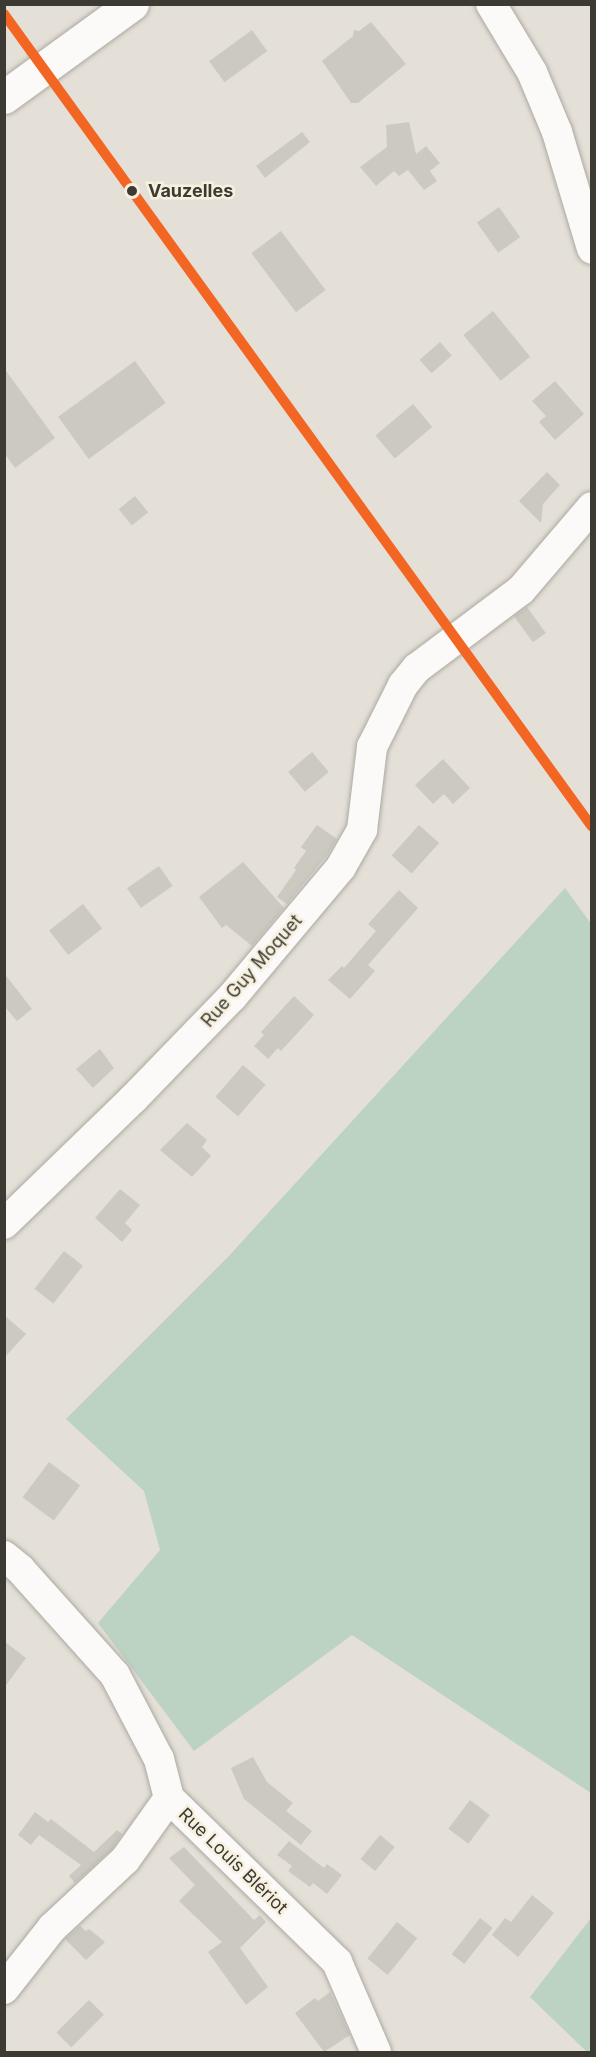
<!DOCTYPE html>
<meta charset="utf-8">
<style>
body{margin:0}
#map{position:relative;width:596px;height:2057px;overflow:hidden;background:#e4e0d7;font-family:Inter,sans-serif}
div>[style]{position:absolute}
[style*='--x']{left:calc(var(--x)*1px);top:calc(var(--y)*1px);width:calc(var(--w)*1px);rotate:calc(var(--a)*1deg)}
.green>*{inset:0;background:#bcd2c2}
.building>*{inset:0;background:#ccc9c1;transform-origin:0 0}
.roads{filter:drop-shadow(0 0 2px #aca9a2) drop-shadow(0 0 2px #aca9a2)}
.minor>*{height:30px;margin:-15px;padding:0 15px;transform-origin:15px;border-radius:15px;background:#fbfaf9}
.major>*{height:33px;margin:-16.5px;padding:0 16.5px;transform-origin:16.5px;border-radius:16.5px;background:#fbfaf9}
.rail-1>*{height:10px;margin:-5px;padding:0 5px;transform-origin:5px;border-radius:5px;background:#f26522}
.dots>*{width:16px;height:16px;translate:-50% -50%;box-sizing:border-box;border:3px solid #f7f0df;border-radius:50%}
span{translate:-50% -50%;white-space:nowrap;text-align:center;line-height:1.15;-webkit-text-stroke:5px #f7f0df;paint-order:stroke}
.stop-label{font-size:18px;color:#3c3a33;font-weight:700}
.left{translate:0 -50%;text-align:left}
.street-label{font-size:18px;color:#3c3a33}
.frame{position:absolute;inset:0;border:6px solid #3c3a33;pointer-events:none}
</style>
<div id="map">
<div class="green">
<div style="clip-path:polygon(565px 888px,592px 925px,591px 1793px,352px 1635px,194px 1751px,98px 1623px,160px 1550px,144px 1491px,66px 1419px,228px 1257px)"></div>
<div style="clip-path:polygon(591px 1918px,592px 2052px,587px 2052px,530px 1997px)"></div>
</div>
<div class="building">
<div style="clip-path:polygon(371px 22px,406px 64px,358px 103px,351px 103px,322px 61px,353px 36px,354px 30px,359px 31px)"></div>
<div style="left:252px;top:30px;width:26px;height:53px;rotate:54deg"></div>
<div style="clip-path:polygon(409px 122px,416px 154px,426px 146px,440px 163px,430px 171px,437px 181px,424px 190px,408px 170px,399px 176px,394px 171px,376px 186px,360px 167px,387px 147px,386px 125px)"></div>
<div style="clip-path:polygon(302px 132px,310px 142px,265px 178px,256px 166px)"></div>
<div style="left:499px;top:207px;width:37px;height:27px;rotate:55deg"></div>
<div style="left:281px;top:231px;width:74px;height:37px;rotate:53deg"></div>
<div style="left:493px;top:311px;width:59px;height:38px;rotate:51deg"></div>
<div style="left:440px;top:342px;width:18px;height:27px;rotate:49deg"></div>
<div style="left:135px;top:361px;width:52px;height:95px;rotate:54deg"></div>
<div style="clip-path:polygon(4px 368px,55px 438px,15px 468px,4px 453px)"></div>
<div style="clip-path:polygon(555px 381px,584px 414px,555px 440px,539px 422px,546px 416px,532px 401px)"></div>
<div style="left:413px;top:404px;width:30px;height:49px;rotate:50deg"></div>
<div style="clip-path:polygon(547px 472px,560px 485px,543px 504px,541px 523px,519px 501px)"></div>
<div style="left:135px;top:496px;width:21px;height:21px;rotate:51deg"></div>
<div style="left:527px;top:607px;width:32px;height:16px;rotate:54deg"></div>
<div style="left:312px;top:752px;width:26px;height:31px;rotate:50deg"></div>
<div style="clip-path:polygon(443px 759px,470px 788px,453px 804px,444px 794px,433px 804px,415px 785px)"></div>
<div style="clip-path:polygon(317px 825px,337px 839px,328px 854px,287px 904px,277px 897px,296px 870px,294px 868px,306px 851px,301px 847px)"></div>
<div style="left:419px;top:825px;width:27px;height:41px;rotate:42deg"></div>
<div style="clip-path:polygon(243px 862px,284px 908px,252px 946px,226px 925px,222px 928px,199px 897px)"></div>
<div style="left:159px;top:866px;width:24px;height:39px;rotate:55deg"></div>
<div style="clip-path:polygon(399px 890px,418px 908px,368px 965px,375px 971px,350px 999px,328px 980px,342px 966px,344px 968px,376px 931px,368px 924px)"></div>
<div style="left:83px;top:904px;width:31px;height:43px;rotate:52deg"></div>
<div style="clip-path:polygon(4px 973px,32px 1009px,17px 1021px,4px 1006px)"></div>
<div style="clip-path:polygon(294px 996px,314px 1015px,281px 1051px,278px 1048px,268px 1059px,254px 1046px,264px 1035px,261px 1032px)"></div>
<div style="clip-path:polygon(100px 1049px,114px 1068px,93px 1088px,76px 1069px)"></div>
<div style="left:243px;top:1065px;width:30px;height:42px;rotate:41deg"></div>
<div style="clip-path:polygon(187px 1123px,207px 1140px,202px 1147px,211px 1156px,192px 1177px,160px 1150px)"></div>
<div style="clip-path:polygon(120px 1189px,140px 1205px,125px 1223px,132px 1230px,122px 1242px,95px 1218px)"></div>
<div style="left:64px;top:1251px;width:24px;height:48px;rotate:38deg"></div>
<div style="clip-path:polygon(4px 1315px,26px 1334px,4px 1358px)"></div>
<div style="left:49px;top:1462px;width:39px;height:44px;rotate:37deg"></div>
<div style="clip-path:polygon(4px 1641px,26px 1658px,4px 1688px)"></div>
<div style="clip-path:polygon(253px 1757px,267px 1782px,293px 1803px,286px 1811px,312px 1831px,301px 1845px,244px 1799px,231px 1768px)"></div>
<div style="left:470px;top:1800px;width:25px;height:36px;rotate:37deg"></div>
<div style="clip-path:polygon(35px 1812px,48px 1822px,51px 1819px,94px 1852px,117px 1830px,122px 1834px,112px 1849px,75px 1883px,69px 1876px,81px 1865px,39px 1835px,31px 1845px,18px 1835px)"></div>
<div style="left:380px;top:1835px;width:19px;height:31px;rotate:39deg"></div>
<div style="clip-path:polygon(289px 1841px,324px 1868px,327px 1864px,342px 1875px,327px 1894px,313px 1883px,310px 1887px,288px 1871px,292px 1866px,277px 1855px)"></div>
<div style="clip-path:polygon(184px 1847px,254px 1920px,260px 1915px,266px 1922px,240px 1948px,268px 1987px,246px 2005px,208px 1952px,222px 1942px,179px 1901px,195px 1885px,169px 1858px)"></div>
<div style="clip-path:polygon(532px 1895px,554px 1913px,518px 1957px,492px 1935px,505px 1918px,511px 1922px)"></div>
<div style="left:480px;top:1918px;width:16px;height:46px;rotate:38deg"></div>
<div style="left:397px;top:1922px;width:26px;height:47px;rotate:39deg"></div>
<div style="clip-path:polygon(80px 1926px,86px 1931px,89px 1929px,105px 1942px,86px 1960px,65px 1939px)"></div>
<div style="clip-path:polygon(330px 1992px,350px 2035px,324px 2052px,295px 2013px,315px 1998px,318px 2001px)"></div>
<div style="left:89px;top:2000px;width:21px;height:46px;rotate:45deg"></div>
</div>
<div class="roads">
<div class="minor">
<div style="--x:491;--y:4;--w:79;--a:58.9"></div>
<div style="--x:532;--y:72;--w:65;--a:67.4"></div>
<div style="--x:557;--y:132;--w:122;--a:73.3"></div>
<div style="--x:4;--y:1224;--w:180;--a:-44.1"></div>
<div style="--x:133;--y:1099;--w:142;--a:-45.9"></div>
<div style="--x:232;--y:997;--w:170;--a:-50"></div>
<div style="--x:341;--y:867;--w:43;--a:-60.4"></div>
<div style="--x:362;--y:830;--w:84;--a:-83.1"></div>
<div style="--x:372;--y:747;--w:69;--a:-63.4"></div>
<div style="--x:403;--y:685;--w:22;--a:-51"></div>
<div style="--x:417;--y:668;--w:130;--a:-36.9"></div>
<div style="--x:521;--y:590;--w:109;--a:-49.5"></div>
<div style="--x:4;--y:1556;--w:21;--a:39"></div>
<div style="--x:20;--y:1569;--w:142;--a:48.1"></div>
<div style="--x:115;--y:1675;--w:95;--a:62.4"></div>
<div style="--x:159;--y:1759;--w:40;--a:75.6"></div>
<div style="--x:169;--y:1798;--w:235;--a:44.3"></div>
<div style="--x:337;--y:1962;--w:98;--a:66.6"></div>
<div style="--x:4;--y:1989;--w:78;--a:-51.8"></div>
<div style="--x:52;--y:1928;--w:100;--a:-43"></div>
<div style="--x:125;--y:1860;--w:76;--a:-54.6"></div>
</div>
<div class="major">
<div style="--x:4;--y:97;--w:158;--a:-36"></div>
</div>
</div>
<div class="rail-1">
<div style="--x:4;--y:14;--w:1003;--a:54.12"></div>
</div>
<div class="dots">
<div style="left:132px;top:191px;background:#3c3a33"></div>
</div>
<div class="stop-label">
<span class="left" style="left:148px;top:191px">Vauzelles</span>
</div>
<div class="street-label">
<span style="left:252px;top:971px;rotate:-49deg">Rue Guy Moquet</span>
<span style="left:233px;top:1861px;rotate:44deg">Rue Louis Blériot</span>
</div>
<div class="frame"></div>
</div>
